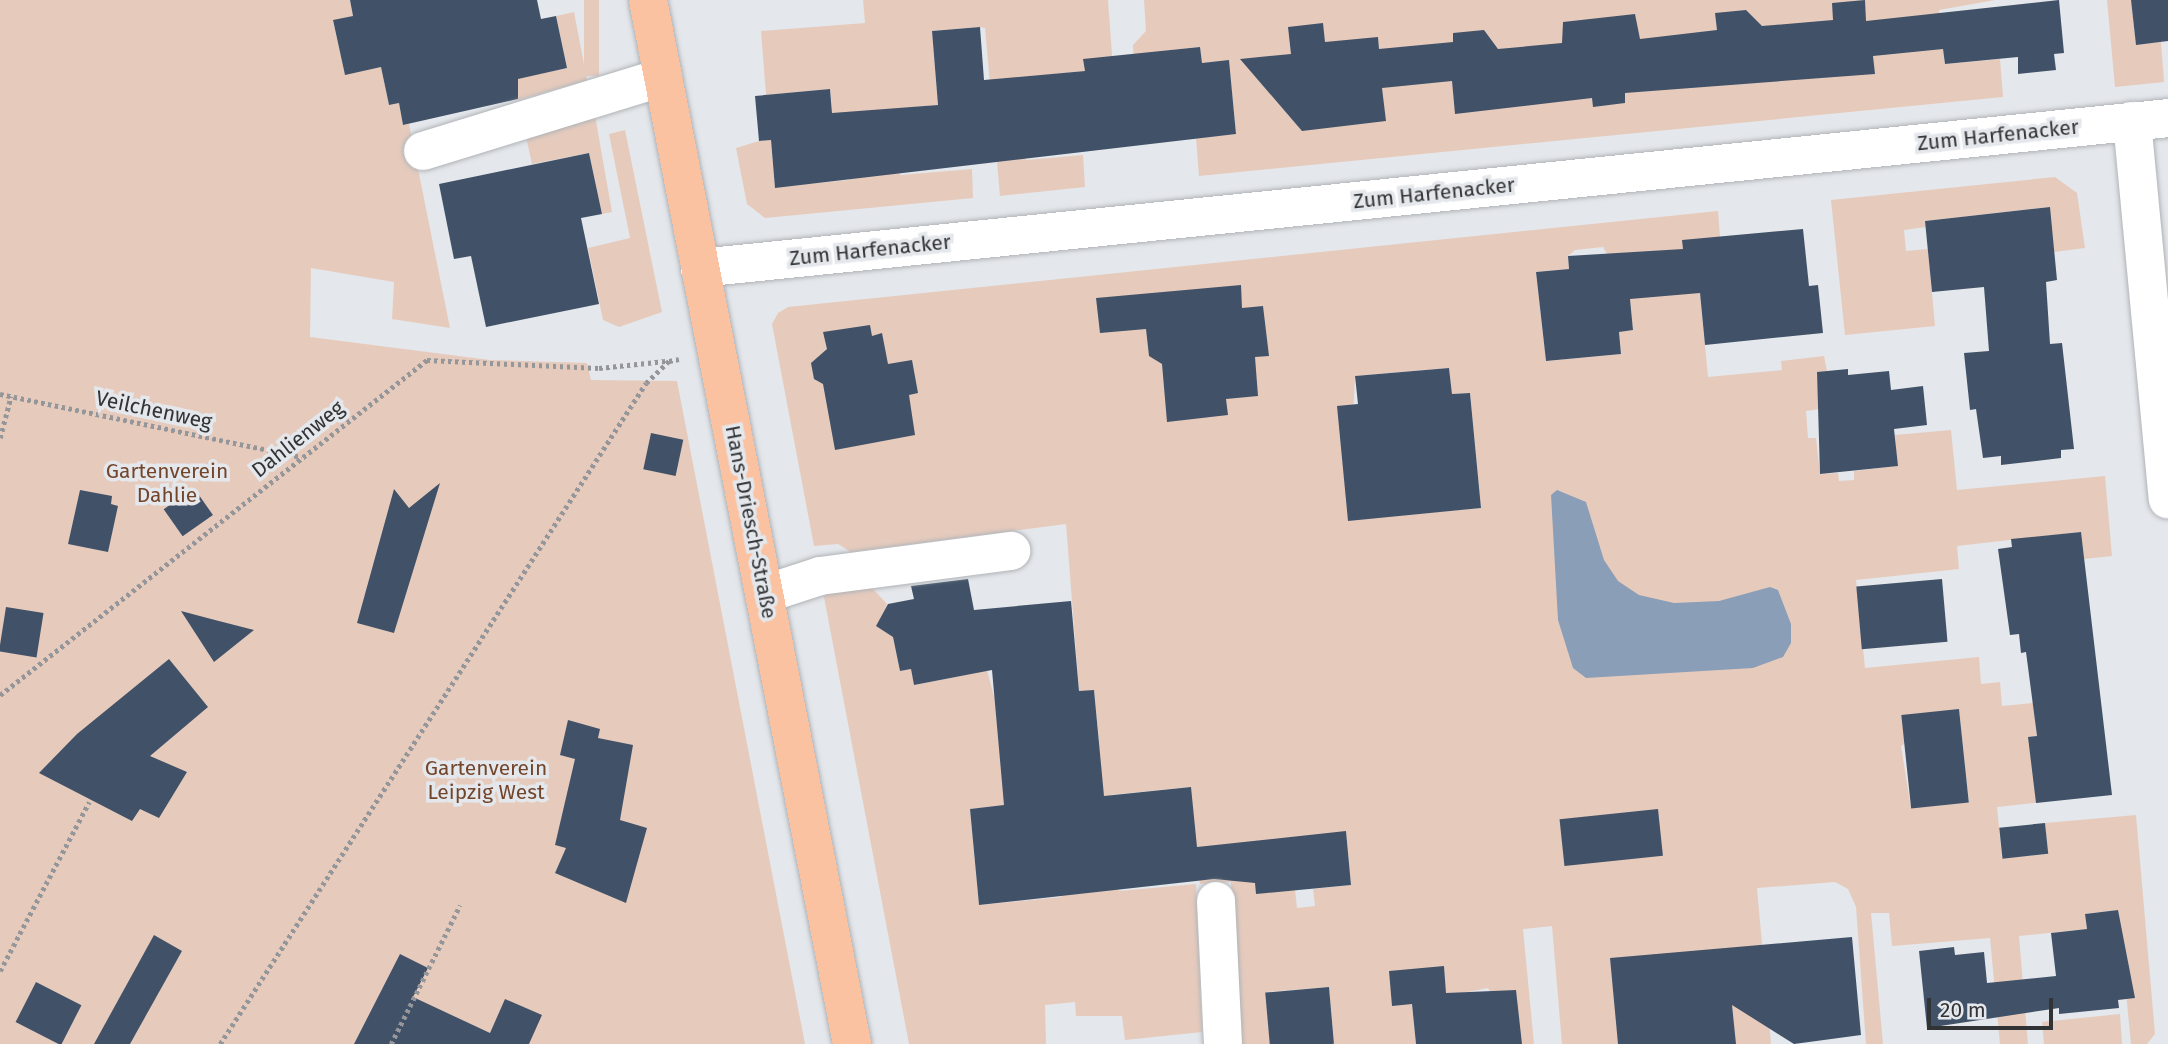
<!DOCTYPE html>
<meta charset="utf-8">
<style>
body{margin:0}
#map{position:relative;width:2168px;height:1044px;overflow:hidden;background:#e4e7eb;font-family:"Fira Sans",sans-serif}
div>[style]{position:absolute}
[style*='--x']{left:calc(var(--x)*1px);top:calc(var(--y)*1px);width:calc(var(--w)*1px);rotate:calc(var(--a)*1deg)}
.green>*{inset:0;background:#e6cbbd;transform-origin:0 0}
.water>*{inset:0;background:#8b9eb7}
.building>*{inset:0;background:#415268;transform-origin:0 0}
.path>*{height:4.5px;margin-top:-2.25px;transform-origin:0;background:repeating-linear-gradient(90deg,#949699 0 3.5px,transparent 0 7px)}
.roads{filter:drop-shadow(0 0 2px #b0b3b7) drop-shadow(0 0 2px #b0b3b7)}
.minor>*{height:38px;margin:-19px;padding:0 19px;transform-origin:19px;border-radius:19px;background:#fff}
.major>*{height:38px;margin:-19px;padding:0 19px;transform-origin:19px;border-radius:19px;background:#fbc2a1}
span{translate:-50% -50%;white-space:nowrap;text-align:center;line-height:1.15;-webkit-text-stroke:7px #e4e7eb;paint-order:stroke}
.street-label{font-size:21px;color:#323335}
.park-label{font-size:21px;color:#73462c}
.scale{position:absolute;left:1927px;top:998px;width:126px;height:32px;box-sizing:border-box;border:4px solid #323335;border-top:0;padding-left:9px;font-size:21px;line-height:24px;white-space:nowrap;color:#323335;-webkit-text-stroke:5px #e4e7eb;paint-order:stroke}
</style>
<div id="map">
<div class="green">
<div style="clip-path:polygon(0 0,350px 0,353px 16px,333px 21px,345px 74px,381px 67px,389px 105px,399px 103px,403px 125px,409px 124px,450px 328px,392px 319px,394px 282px,311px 268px,310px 337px,490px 360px,587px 363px,591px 380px,677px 381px,805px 1044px,0 1044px)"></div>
<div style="left:584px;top:0;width:15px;height:76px"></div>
<div style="clip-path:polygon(863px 0,1108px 0,1113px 68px,1018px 78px,1026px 160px,1083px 155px,1085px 187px,1000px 196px,985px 28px,979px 27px,932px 31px,938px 105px,894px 109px,900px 175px,972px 169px,973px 198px,765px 218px,747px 204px,736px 148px,759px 141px,771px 140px,775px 187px,849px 180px,844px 122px,833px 122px,830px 89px,766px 95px,761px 31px,865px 23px)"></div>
<div style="clip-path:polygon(1144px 0,1995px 0,1939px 10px,1945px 64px,2000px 59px,2003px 97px,1199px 176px,1196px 138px,1236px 134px,1229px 61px,1202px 63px,1199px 47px,1163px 51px,1134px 66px,1133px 45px,1146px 31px)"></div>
<div style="clip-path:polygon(2107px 0,2131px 0,2136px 44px,2161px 42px,2164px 82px,2115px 87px)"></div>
<div style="clip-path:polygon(574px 12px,587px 80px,518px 100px,514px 79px,567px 68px,556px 16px)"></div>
<div style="clip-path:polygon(594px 110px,612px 212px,602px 214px,589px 153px,532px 164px,525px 132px)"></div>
<div style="clip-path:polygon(625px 130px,662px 312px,619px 327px,603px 320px,588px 248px,630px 238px,609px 134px)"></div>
<div style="clip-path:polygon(2055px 177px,2077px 193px,2085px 248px,2054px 252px,2049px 207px,1925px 221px,1926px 227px,1904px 230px,1906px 251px,1928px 249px,1935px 326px,1845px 335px,1831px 200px)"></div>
<div style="clip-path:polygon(evenodd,1718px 211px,1720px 237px,1700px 293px,1708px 377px,1782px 370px,1781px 361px,1824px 356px,1827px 371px,1817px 373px,1820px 409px,1806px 411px,1808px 438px,1816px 438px,1820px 474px,1838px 473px,1839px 481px,1854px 480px,1854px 471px,1897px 466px,1895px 435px,1951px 430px,1957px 490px,2105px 476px,2112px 556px,2084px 559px,2080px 532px,1957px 546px,1959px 569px,1856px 580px,1865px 668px,1979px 657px,1981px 684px,2000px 682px,2002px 706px,2033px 703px,2037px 736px,2028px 737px,2039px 767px,2043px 802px,1997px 807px,2002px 858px,2048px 854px,2045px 823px,2136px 815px,2155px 1034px,2147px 1044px,2131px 1044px,2118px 910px,2085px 914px,2087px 929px,2019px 936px,2028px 1044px,2000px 1044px,1990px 938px,1892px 946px,1889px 913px,1871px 913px,1883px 1044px,1866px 1044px,1856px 907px,1848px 889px,1835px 882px,1757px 888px,1771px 1044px,1562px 1044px,1552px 926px,1523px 929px,1534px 1044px,1522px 1044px,1488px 988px,1446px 996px,1444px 967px,1412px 1004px,1416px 1044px,1334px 1044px,1329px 987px,1266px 992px,1270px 1044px,1242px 1044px,1231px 882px,1200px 884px,1190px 787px,1110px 795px,1119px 891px,1196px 884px,1202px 1032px,1125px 1040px,1122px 1016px,1076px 1016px,1075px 1002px,1045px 1005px,1046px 1044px,909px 1044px,823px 592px,871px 587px,887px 604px,880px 623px,893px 636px,900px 671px,911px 669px,914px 685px,975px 673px,983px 655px,995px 700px,1099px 741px,1094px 691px,1079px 691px,1066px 524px,851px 552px,838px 544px,814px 546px,772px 324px,778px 313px,788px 307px,1718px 211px,1603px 247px,1629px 291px,1633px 330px,1619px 331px,1621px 354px,1546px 361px,1536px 272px,1569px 269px,1568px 256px,1575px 250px,1603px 247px,1718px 211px,1449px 368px,1452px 394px,1470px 393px,1481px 508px,1348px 520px,1355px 376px,1449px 368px,1718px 211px,1959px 709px,1969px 802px,1911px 808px,1901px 746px,1959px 709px,1718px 211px,1052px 801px,1061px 897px,979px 905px,970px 809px,1052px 801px,1718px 211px,1346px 831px,1351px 885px,1313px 889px,1315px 906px,1297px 908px,1295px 890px,1346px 831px)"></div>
<div style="clip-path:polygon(2120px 1014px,2122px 1044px,2044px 1044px,2042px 1022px)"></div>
</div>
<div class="water">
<div style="clip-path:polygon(1557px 490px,1586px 502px,1604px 560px,1618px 581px,1639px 595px,1674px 603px,1719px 601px,1770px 587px,1778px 590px,1791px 624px,1791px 643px,1783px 657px,1753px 668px,1586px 678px,1573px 668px,1558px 620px,1551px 495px)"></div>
</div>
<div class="building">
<div style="clip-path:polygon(350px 0,537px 0,541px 19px,556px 16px,567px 68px,518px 79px,518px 99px,403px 125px,399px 103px,389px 105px,381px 67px,345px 75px,333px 20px,353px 16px)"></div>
<div style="clip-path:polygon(1865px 0,1866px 21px,2059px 0,2064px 53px,2054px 54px,2056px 70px,2018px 74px,2018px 57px,1945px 64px,1943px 49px,1873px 56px,1875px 74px,1625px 93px,1625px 103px,1593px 107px,1592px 98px,1455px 114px,1452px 81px,1382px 88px,1386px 121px,1302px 131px,1240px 59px,1291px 54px,1288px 27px,1323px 23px,1325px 42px,1378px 37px,1379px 49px,1453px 42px,1453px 33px,1484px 30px,1498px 49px,1562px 43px,1563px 22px,1635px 14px,1640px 39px,1717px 30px,1715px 13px,1746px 10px,1762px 26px,1833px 20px,1832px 3px)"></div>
<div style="clip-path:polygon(2131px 0,2168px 0,2168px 41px,2136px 45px)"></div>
<div style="clip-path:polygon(980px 27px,984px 80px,1085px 71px,1083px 59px,1200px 47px,1202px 63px,1229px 60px,1236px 134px,775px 188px,771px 140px,759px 141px,755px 96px,830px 89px,832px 113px,938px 105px,932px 31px)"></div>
<div style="clip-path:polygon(589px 153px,602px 214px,581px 218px,599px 304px,486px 327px,471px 256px,454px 259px,439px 184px)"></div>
<div style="clip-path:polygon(2050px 207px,2057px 280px,2046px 282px,2050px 344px,2062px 343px,2074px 449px,2061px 450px,2061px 458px,2001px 465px,2001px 456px,1983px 458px,1976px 409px,1970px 410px,1964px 353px,1989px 351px,1984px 287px,1932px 292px,1925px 221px)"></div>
<div style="clip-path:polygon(1803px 229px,1809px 286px,1818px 285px,1823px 333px,1705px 345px,1700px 293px,1630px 299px,1633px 330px,1619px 332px,1621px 354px,1546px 361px,1536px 272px,1569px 269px,1568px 256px,1683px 249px,1682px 240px)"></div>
<div style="clip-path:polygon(1241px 285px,1242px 308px,1263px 306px,1269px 356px,1255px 357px,1258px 396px,1226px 399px,1228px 415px,1167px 422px,1162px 364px,1149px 356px,1146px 329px,1100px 333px,1096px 298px)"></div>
<div style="clip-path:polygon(870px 325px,872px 336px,882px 333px,888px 364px,912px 360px,918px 393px,909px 395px,915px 435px,835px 450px,823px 384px,814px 379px,811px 363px,827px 349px,823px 332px)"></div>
<div style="clip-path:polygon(1449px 368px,1452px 394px,1470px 393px,1481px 508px,1348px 521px,1337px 406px,1358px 404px,1355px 376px)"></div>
<div style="clip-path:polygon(1848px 369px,1848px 375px,1889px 371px,1891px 390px,1923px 386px,1927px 425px,1894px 429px,1898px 466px,1820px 474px,1817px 372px)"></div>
<div style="left:651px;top:433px;width:33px;height:37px;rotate:12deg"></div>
<div style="clip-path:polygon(440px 483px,394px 633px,357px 623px,394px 489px,409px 508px)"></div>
<div style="left:194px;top:488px;width:33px;height:37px;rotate:55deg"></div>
<div style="clip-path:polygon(80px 490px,112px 496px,111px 504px,118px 506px,108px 552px,68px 544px)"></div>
<div style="clip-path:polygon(2081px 532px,2112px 795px,2036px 803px,2028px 737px,2037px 736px,2026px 652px,2021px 653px,2019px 634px,2010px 635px,1998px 549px,2012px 547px,2011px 539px)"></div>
<div style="clip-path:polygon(968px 579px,974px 610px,1071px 601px,1079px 691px,1094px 690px,1104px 796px,1191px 787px,1197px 847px,1346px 831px,1351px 885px,1256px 894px,1255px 883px,1214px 879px,979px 905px,970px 809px,1004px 805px,992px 670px,914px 685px,911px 669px,900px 671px,893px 637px,876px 626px,888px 604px,914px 599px,911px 586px)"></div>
<div style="left:1942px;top:579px;width:63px;height:86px;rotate:85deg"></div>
<div style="left:6px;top:607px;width:38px;height:45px;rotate:9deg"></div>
<div style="clip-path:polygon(181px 611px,215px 620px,254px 630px,214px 662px)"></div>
<div style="clip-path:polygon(169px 659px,208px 707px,150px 756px,187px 772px,159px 818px,140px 809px,132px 821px,39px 773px,77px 734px)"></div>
<div style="left:1959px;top:709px;width:94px;height:58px;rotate:84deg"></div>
<div style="clip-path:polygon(568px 720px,600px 729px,598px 738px,633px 745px,620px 820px,647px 828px,626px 903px,555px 873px,566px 848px,555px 845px,575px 759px,560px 755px)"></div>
<div style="left:1658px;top:809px;width:47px;height:99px;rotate:84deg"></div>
<div style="left:2045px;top:823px;width:31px;height:46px;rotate:84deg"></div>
<div style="clip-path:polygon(2118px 910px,2135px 998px,2118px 1000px,2119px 1008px,2059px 1014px,2059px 1008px,1927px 1028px,1919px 951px,1954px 947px,1955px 955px,1984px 952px,1987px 983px,2056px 976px,2051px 933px,2087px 929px,2085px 914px)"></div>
<div style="clip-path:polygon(154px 935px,182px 951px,130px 1044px,94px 1044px)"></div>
<div style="clip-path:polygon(1852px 937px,1861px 1035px,1794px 1044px,1732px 1005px,1736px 1044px,1618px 1044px,1610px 958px)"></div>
<div style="clip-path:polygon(400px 954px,428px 968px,413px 997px,490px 1033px,505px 999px,542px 1015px,529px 1044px,354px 1044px)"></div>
<div style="clip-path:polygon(1444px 966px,1446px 993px,1516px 990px,1522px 1044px,1416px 1044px,1412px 1004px,1392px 1006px,1389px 971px)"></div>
<div style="left:36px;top:982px;width:51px;height:45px;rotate:27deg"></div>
<div style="left:1329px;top:987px;width:57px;height:64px;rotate:85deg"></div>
</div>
<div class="path">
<div style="--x:0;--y:394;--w:308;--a:11.8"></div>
<div style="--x:0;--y:438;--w:43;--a:-75.3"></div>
<div style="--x:0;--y:695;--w:543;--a:-38.12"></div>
<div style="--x:427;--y:360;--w:172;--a:2.7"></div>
<div style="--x:599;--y:368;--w:67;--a:-6"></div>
<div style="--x:0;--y:971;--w:191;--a:-62.2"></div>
<div style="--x:220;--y:1044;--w:786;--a:-57.2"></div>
<div style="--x:646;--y:383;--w:32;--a:-44"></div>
<div style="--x:669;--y:361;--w:10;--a:-11"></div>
<div style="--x:391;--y:1044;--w:155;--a:-63.6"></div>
</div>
<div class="roads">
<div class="minor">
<div style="--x:2132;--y:121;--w:380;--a:84.6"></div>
<div style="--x:423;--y:151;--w:251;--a:-17.1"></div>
<div style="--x:700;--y:268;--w:1476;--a:-5.83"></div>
<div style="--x:765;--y:594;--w:58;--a:-18.1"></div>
<div style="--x:820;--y:576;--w:193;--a:-7.5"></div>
<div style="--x:1216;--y:901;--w:143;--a:87.2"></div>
</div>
<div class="major">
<div style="--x:648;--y:0;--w:1064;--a:78.94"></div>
</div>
</div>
<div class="street-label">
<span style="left:1998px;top:135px;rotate:-6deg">Zum Harfenacker</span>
<span style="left:1434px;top:193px;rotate:-6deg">Zum Harfenacker</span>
<span style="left:870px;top:250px;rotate:-6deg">Zum Harfenacker</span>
<span style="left:154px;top:410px;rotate:12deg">Veilchenweg</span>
<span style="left:298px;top:439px;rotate:-38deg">Dahlienweg</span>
<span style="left:751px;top:522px;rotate:79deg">Hans-Driesch-Straße</span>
</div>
<div class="park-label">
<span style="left:167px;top:483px">Gartenverein<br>Dahlie</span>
<span style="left:486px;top:780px">Gartenverein<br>Leipzig West</span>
</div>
<div class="scale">20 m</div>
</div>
